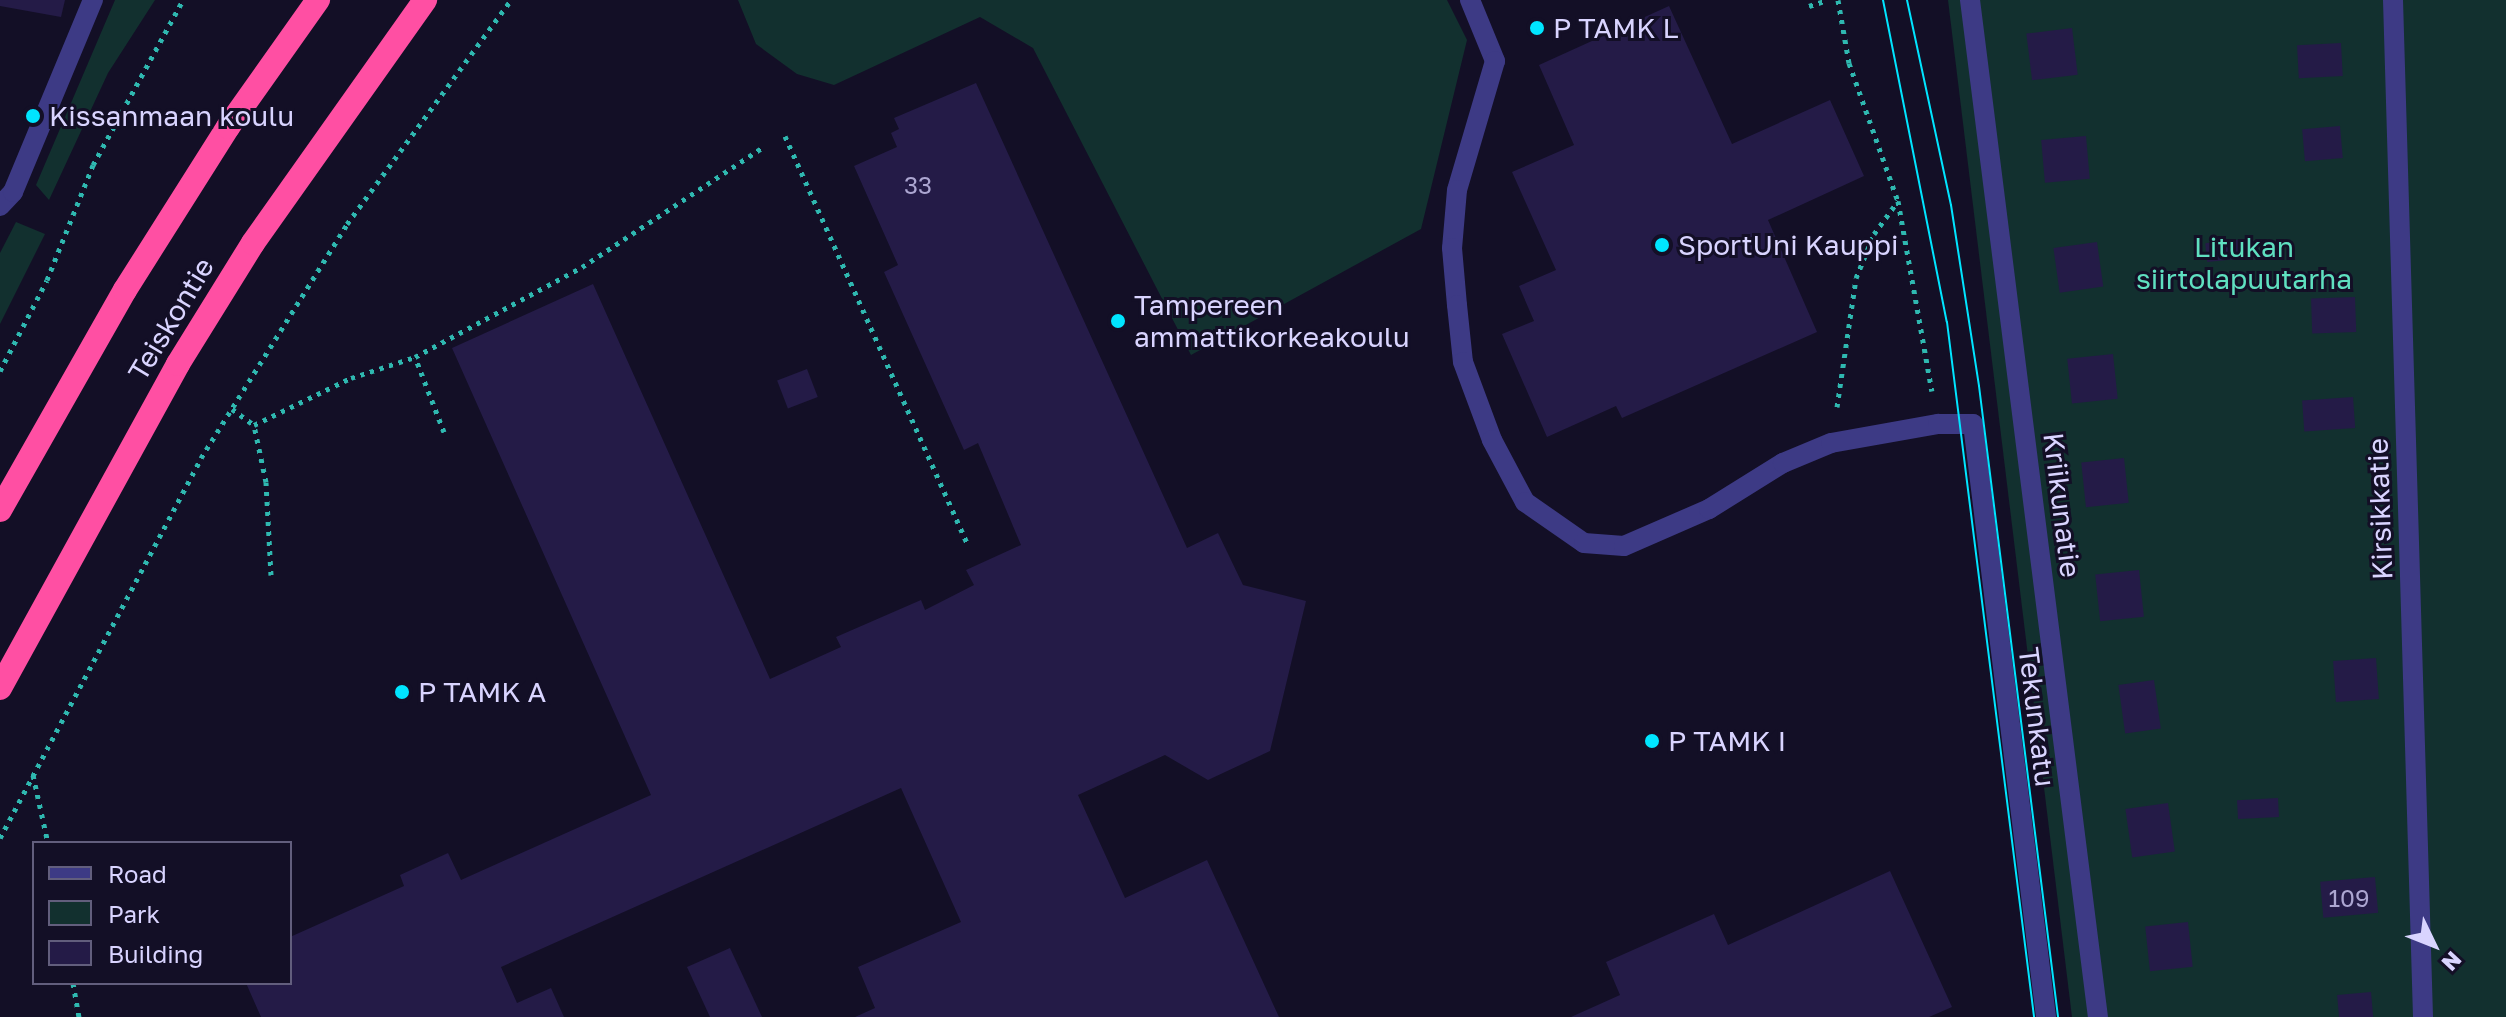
<!DOCTYPE html>
<style>
body{margin:0}
#map{position:relative;width:2506px;height:1017px;overflow:hidden;background:#130f26;font-family:"Golos Text",sans-serif}
div>[style]{position:absolute}
[style*='--x']{left:calc(var(--x)*1px);top:calc(var(--y)*1px);width:calc(var(--w)*1px);rotate:calc(var(--a)*1deg)}
.green>*{inset:0;background:#12302f}
.building>*{inset:0;background:#241b47;transform-origin:0 0}
.path>*{height:5px;margin-top:-2.5px;transform-origin:0;background:repeating-linear-gradient(90deg,#2fb8b0 0 4px,transparent 0 10px)}
.minor>*{height:20px;margin:-10px;padding:0 10px;transform-origin:10px;border-radius:10px;background:#3d3a85}
.highway>*{height:24px;margin:-12px;padding:0 12px;transform-origin:12px;border-radius:12px;background:#ff4fa3}
.tram>*{height:2px;margin:-1px;padding:0 1px;transform-origin:1px;border-radius:1px;background:#00e5ff}
.dots>*{width:22px;height:22px;translate:-50% -50%;box-sizing:border-box;border:4px solid #130f26;border-radius:50%}
span{translate:-50% -50%;white-space:nowrap;text-align:center;line-height:1.15;-webkit-text-stroke:6px #130f26;paint-order:stroke}
.number-label{font-size:24px;color:#aca6d1}
.number-label span{-webkit-text-stroke-width:0}
.poi-label{font-size:28px;color:#d9d4ff}
.left{translate:0 -50%;text-align:left}
.park-label{font-size:28px;color:#5fe0c0}
.street-label{font-size:28px;color:#d9d4ff}
.legend{position:absolute;left:32px;top:841px;width:260px;height:144px;box-sizing:border-box;background:#130f26;border:2px solid #625e7d;margin:0;padding:10px 14px;list-style:none;font-size:24px;color:#d9d4ff}
.legend li{display:flex;align-items:center;gap:16px;height:40px}
.legend b{width:40px;border:2px solid #625e7d}
.north{position:absolute;left:2394px;top:905px;width:80px;height:80px;-webkit-text-stroke:6px #130f26;paint-order:stroke;rotate:133deg;font-size:22px;font-weight:700;line-height:32px;text-align:center;color:#d9d4ff}
.north::after{content:'';display:block;margin:auto;width:28px;height:36px;background:#d9d4ff;clip-path:polygon(50% 0,100% 100%,50% 72%,0 100%)}
</style>
<div id="map">
<div class="green">
<div style="clip-path:polygon(115px 0,155px 0,108px 73px,49px 200px,36px 185px)"></div>
<div style="clip-path:polygon(738px 0,1447px 0,1467px 40px,1421px 229px,1191px 355px,1033px 48px,980px 17px,834px 85px,797px 74px,756px 44px)"></div>
<div style="clip-path:polygon(1948px 0,2506px 0,2506px 1017px,2072px 1017px)"></div>
<div style="clip-path:polygon(16px 222px,45px 234px,0 324px,0 253px)"></div>
</div>
<div class="building">
<div style="clip-path:polygon(0 0,65px 0,61px 17px,0 6px)"></div>
<div style="clip-path:polygon(1669px 6px,1732px 144px,1830px 100px,1864px 176px,1768px 220px,1817px 332px,1622px 418px,1616px 406px,1547px 437px,1502px 334px,1534px 321px,1519px 286px,1556px 270px,1512px 172px,1574px 145px,1539px 65px)"></div>
<div style="left:2072px;top:28px;width:47px;height:46px;rotate:83deg"></div>
<div style="left:2341px;top:43px;width:33px;height:44px;rotate:87deg"></div>
<div style="clip-path:polygon(976px 83px,1187px 548px,1218px 533px,1243px 585px,1306px 601px,1270px 751px,1208px 780px,1165px 755px,1078px 795px,1125px 898px,1207px 860px,1279px 1017px,855px 1017px,875px 1008px,858px 967px,961px 922px,901px 788px,501px 967px,517px 1003px,551px 988px,564px 1017px,261px 1017px,246px 983px,290px 983px,290px 937px,404px 886px,400px 875px,448px 853px,461px 880px,651px 795px,452px 348px,593px 284px,770px 679px,841px 647px,836px 637px,921px 600px,925px 610px,974px 585px,966px 570px,1021px 545px,978px 443px,964px 450px,884px 272px,898px 265px,854px 166px,897px 147px,891px 133px,899px 129px,894px 118px)"></div>
<div style="left:2340px;top:126px;width:32px;height:38px;rotate:85deg"></div>
<div style="left:2086px;top:136px;width:43px;height:45px;rotate:85deg"></div>
<div style="left:2245px;top:239px;width:19px;height:40px;rotate:84deg"></div>
<div style="left:2097px;top:242px;width:45px;height:44px;rotate:82deg"></div>
<div style="left:2355px;top:297px;width:35px;height:44px;rotate:88deg"></div>
<div style="left:2113px;top:354px;width:45px;height:46px;rotate:84deg"></div>
<div style="left:807px;top:369px;width:30px;height:32px;rotate:69deg"></div>
<div style="left:2353px;top:397px;width:31px;height:51px;rotate:86deg"></div>
<div style="left:2124px;top:458px;width:45px;height:43px;rotate:84deg"></div>
<div style="left:2139px;top:570px;width:47px;height:44px;rotate:84deg"></div>
<div style="left:2376px;top:658px;width:41px;height:43px;rotate:86deg"></div>
<div style="left:2154px;top:680px;width:49px;height:36px;rotate:82deg"></div>
<div style="left:2278px;top:798px;width:19px;height:41px;rotate:87deg"></div>
<div style="left:2168px;top:803px;width:49px;height:43px;rotate:82deg"></div>
<div style="clip-path:polygon(1890px 871px,1952px 1007px,1929px 1017px,1571px 1017px,1620px 995px,1606px 962px,1714px 914px,1728px 945px)"></div>
<div style="left:2375px;top:877px;width:36px;height:55px;rotate:85deg"></div>
<div style="left:2188px;top:922px;width:45px;height:43px;rotate:84deg"></div>
<div style="clip-path:polygon(730px 948px,762px 1017px,710px 1017px,687px 967px)"></div>
<div style="left:2371px;top:992px;width:25px;height:34px;rotate:85deg"></div>
</div>
<div class="path">
<div style="--x:1838;--y:0;--w:64;--a:80.1"></div>
<div style="--x:1849;--y:63;--w:146;--a:70.5"></div>
<div style="--x:1898;--y:201;--w:193;--a:79.9"></div>
<div style="--x:1809;--y:6;--w:19;--a:-18"></div>
<div style="--x:785;--y:136;--w:446;--a:65.9"></div>
<div style="--x:0;--y:371;--w:102;--a:-62.7"></div>
<div style="--x:47;--y:280;--w:124;--a:-68.2"></div>
<div style="--x:93;--y:165;--w:188;--a:-61.4"></div>
<div style="--x:1837;--y:407;--w:130;--a:-81.6"></div>
<div style="--x:1856;--y:278;--w:48;--a:-67.8"></div>
<div style="--x:1874;--y:234;--w:41;--a:-54"></div>
<div style="--x:232;--y:409;--w:27;--a:36"></div>
<div style="--x:444;--y:432;--w:80;--a:-111.1"></div>
<div style="--x:415;--y:357;--w:190;--a:-28.3"></div>
<div style="--x:582;--y:267;--w:219;--a:-33.5"></div>
<div style="--x:271;--y:575;--w:93;--a:-93.1"></div>
<div style="--x:266;--y:482;--w:58;--a:-101.9"></div>
<div style="--x:254;--y:425;--w:108;--a:-25.9"></div>
<div style="--x:351;--y:378;--w:67;--a:-18.2"></div>
<div style="--x:33;--y:775;--w:70;--a:77.6"></div>
<div style="--x:0;--y:838;--w:430;--a:-62.1"></div>
<div style="--x:201;--y:458;--w:276;--a:-58"></div>
<div style="--x:347;--y:224;--w:278;--a:-53.8"></div>
<div style="--x:73;--y:983;--w:35;--a:80"></div>
</div>
<div class="minor">
<div style="--x:1470;--y:0;--w:66;--a:67.7"></div>
<div style="--x:1495;--y:61;--w:134;--a:106.4"></div>
<div style="--x:1457;--y:190;--w:58;--a:94.9"></div>
<div style="--x:1452;--y:248;--w:57;--a:85"></div>
<div style="--x:1457;--y:305;--w:57;--a:84"></div>
<div style="--x:1463;--y:362;--w:83;--a:69.6"></div>
<div style="--x:1492;--y:440;--w:70;--a:62"></div>
<div style="--x:1525;--y:502;--w:72;--a:34.8"></div>
<div style="--x:1584;--y:543;--w:40;--a:4.3"></div>
<div style="--x:1624;--y:546;--w:93;--a:-23.5"></div>
<div style="--x:1709;--y:509;--w:87;--a:-31.9"></div>
<div style="--x:1783;--y:463;--w:52;--a:-22.6"></div>
<div style="--x:1831;--y:443;--w:109;--a:-10.1"></div>
<div style="--x:1938;--y:424;--w:35;--a:0"></div>
<div style="--x:1973;--y:424;--w:597;--a:82.98"></div>
<div style="--x:1970;--y:0;--w:1025;--a:82.83"></div>
<div style="--x:2393;--y:0;--w:1017;--a:88.31"></div>
<div style="--x:0;--y:206;--w:19;--a:-47"></div>
<div style="--x:13;--y:192;--w:208;--a:-67.4"></div>
</div>
<div class="highway">
<div style="--x:0;--y:510;--w:253;--a:-60.4"></div>
<div style="--x:125;--y:290;--w:193;--a:-57.7"></div>
<div style="--x:228;--y:127;--w:156;--a:-54.7"></div>
<div style="--x:0;--y:688;--w:370;--a:-61.2"></div>
<div style="--x:178;--y:364;--w:142;--a:-58.2"></div>
<div style="--x:253;--y:243;--w:298;--a:-54.7"></div>
</div>
<div class="tram">
<div style="--x:1883;--y:0;--w:328;--a:78.8"></div>
<div style="--x:1947;--y:322;--w:700;--a:82.86"></div>
<div style="--x:1907;--y:0;--w:210;--a:77.9"></div>
<div style="--x:1951;--y:205;--w:183;--a:81.2"></div>
<div style="--x:1979;--y:386;--w:636;--a:82.86"></div>
</div>
<div class="dots">
<div style="left:1537px;top:28px;background:#00e5ff"></div>
<div style="left:33px;top:116px;background:#00e5ff"></div>
<div style="left:1662px;top:245px;background:#00e5ff"></div>
<div style="left:1118px;top:321px;background:#00e5ff"></div>
<div style="left:402px;top:692px;background:#00e5ff"></div>
<div style="left:1652px;top:741px;background:#00e5ff"></div>
</div>
<div class="number-label">
<span style="left:918px;top:185px">33</span>
<span style="left:2349px;top:898px">109</span>
</div>
<div class="poi-label">
<span class="left" style="left:1553px;top:28px">P TAMK L</span>
<span class="left" style="left:49px;top:116px">Kissanmaan koulu</span>
<span class="left" style="left:1678px;top:245px">SportUni Kauppi</span>
<span class="left" style="left:1134px;top:321px">Tampereen<br>ammattikorkeakoulu</span>
<span class="left" style="left:418px;top:692px">P TAMK A</span>
<span class="left" style="left:1668px;top:741px">P TAMK I</span>
</div>
<div class="park-label">
<span style="left:2244px;top:263px">Litukan<br>siirtolapuutarha</span>
</div>
<div class="street-label">
<span style="left:171px;top:319px;rotate:-59deg">Teiskontie</span>
<span style="left:2062px;top:505px;rotate:83deg">Kriikunatie</span>
<span style="left:2380px;top:509px;rotate:-92deg">Kirsikkatie</span>
<span style="left:2037px;top:717px;rotate:83deg">Tekunkatu</span>
</div>
<ul class="legend">
<li><b style="height:10px;background:#3d3a85"></b>Road</li>
<li><b style="height:22px;background:#12302f"></b>Park</li>
<li><b style="height:22px;background:#241b47"></b>Building</li>
</ul>
<div class="north">N</div>
</div>
